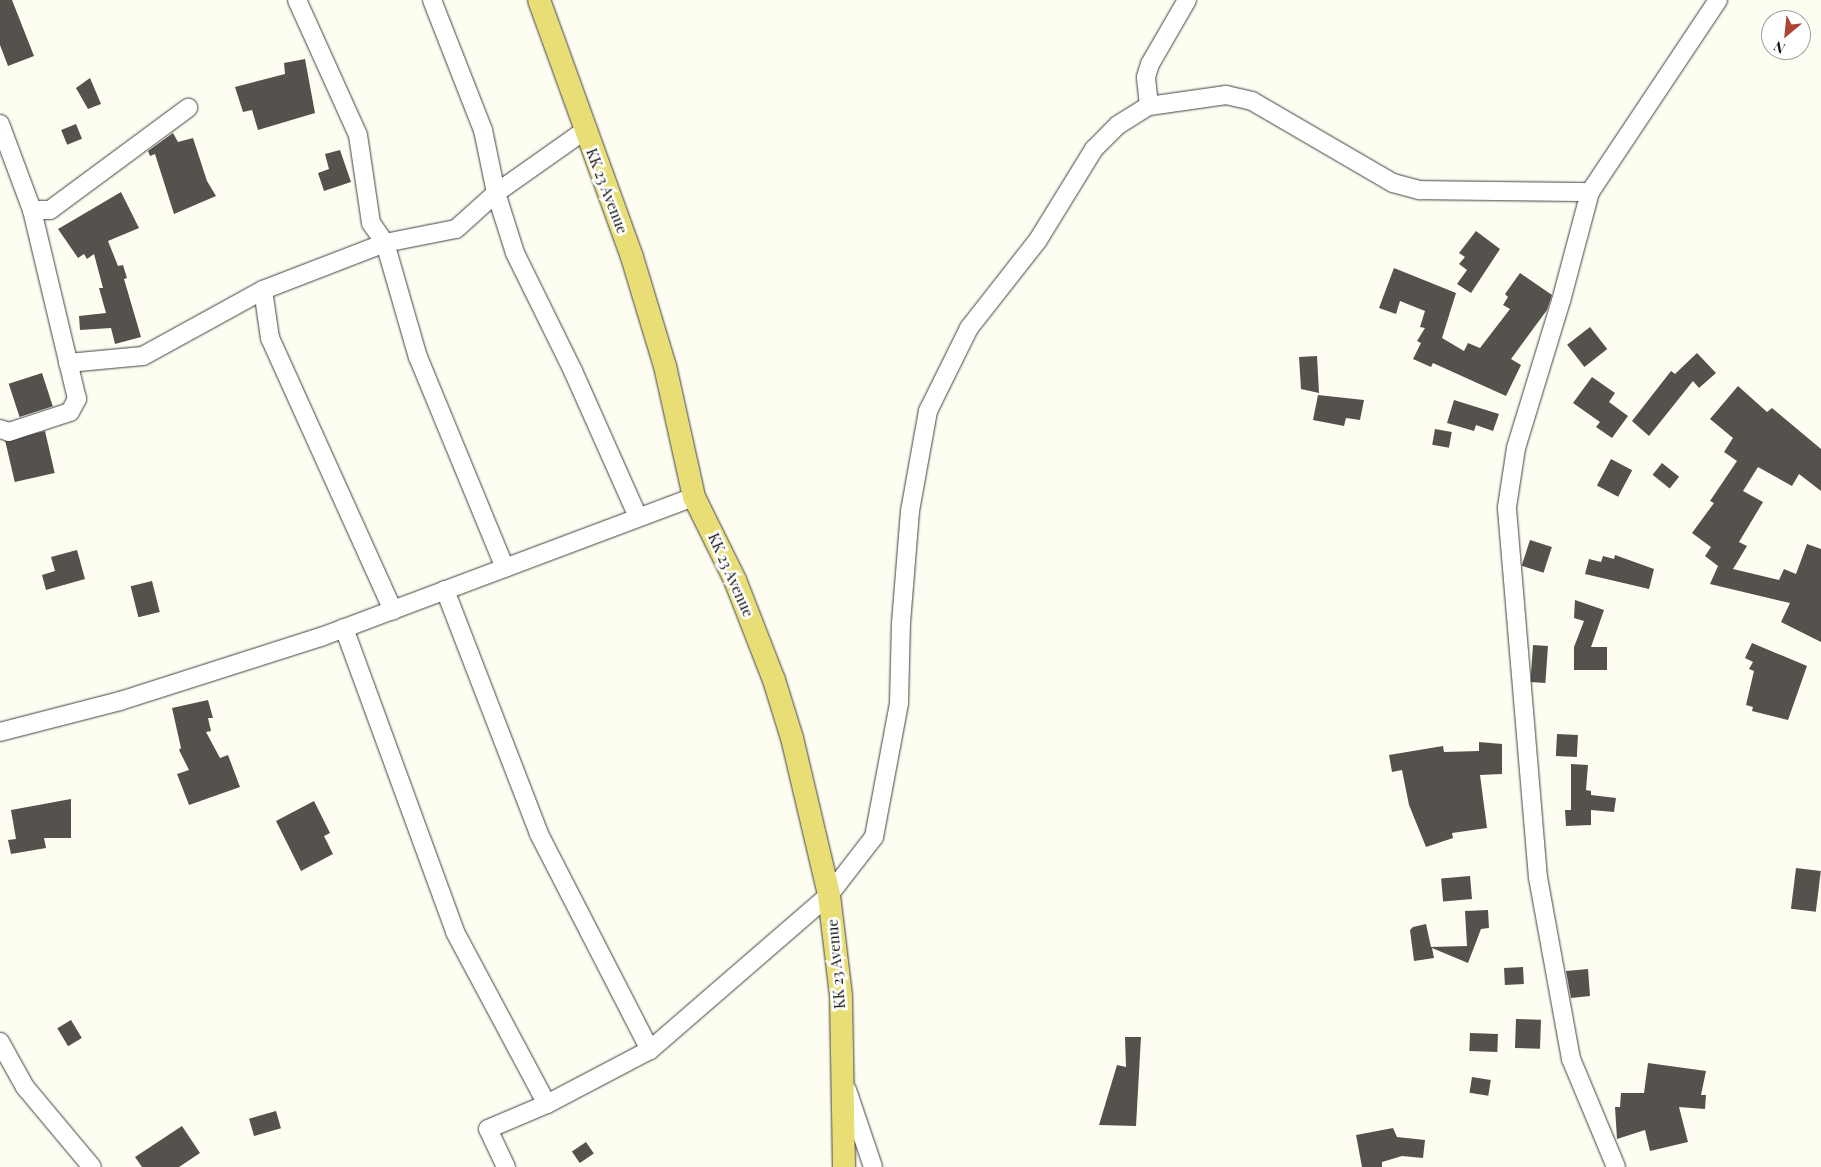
<!DOCTYPE html>
<style>
body{margin:0}
#map{position:relative;width:1821px;height:1167px;overflow:hidden;background:#fdfdf1;font-family:"Playfair Display",serif}
div>[style]{position:absolute}
[style*='--x']{left:calc(var(--x)*1px);top:calc(var(--y)*1px);width:calc(var(--w)*1px);rotate:calc(var(--a)*1deg)}
.building>*{inset:0;background:#55514c;transform-origin:0 0}
.roads{filter:drop-shadow(0 0 1px #414141) drop-shadow(0 0 1px #414141)}
.minor>*{height:18px;margin:-9px;padding:0 9px;transform-origin:9px;border-radius:9px;background:#fff}
.major>*{height:22px;margin:-11px;padding:0 11px;transform-origin:11px;border-radius:11px;background:#e9de75}
span{translate:-50% -50%;white-space:nowrap;text-align:center;line-height:1.15;-webkit-text-stroke:5px #fff;paint-order:stroke}
.street-label{font-size:15px;color:#0e0e0e}
.north{position:absolute;left:1761px;top:10px;width:50px;height:50px;box-sizing:border-box;background:#fff;border:1px solid #9f9f9f;border-radius:50%;rotate:208deg;font-size:14px;font-weight:700;line-height:20px;text-align:center;color:#0e0e0e}
.north::after{content:'';display:block;margin:auto;width:18px;height:22px;background:#ae4336;clip-path:polygon(50% 0,100% 100%,50% 72%,0 100%)}
</style>
<div id="map">
<div class="building">
<div style="clip-path:polygon(0 0,12px 0,34px 56px,8px 66px,0 45px)"></div>
<div style="clip-path:polygon(305px 59px,315px 113px,258px 130px,252px 110px,243px 112px,235px 87px,285px 74px,284px 63px)"></div>
<div style="clip-path:polygon(90px 78px,101px 104px,88px 109px,76px 88px)"></div>
<div style="left:76px;top:124px;width:16px;height:16px;rotate:68deg"></div>
<div style="clip-path:polygon(173px 133px,178px 142px,193px 138px,207px 181px,216px 196px,174px 214px,155px 154px,150px 156px,148px 151px)"></div>
<div style="clip-path:polygon(340px 150px,351px 182px,324px 191px,318px 173px,329px 169px,325px 154px)"></div>
<div style="clip-path:polygon(121px 192px,139px 228px,108px 241px,118px 266px,123px 265px,127px 278px,124px 279px,141px 337px,115px 344px,111px 328px,80px 330px,79px 316px,106px 313px,99px 288px,103px 288px,94px 254px,87px 259px,84px 254px,78px 258px,58px 229px)"></div>
<div style="clip-path:polygon(1476px 231px,1500px 249px,1471px 293px,1457px 284px,1467px 270px,1459px 264px,1465px 257px,1459px 253px)"></div>
<div style="clip-path:polygon(1394px 268px,1456px 293px,1442px 338px,1464px 351px,1468px 343px,1480px 348px,1510px 309px,1503px 305px,1508px 297px,1505px 294px,1520px 273px,1552px 295px,1547px 310px,1511px 359px,1521px 365px,1506px 396px,1433px 363px,1431px 367px,1413px 359px,1421px 343px,1417px 341px,1425px 328px,1420px 327px,1425px 311px,1400px 301px,1396px 314px,1379px 308px)"></div>
<div style="left:1590px;top:327px;width:28px;height:29px;rotate:52deg"></div>
<div style="clip-path:polygon(1697px 353px,1716px 373px,1699px 388px,1693px 381px,1649px 436px,1632px 421px,1671px 371px,1675px 374px)"></div>
<div style="clip-path:polygon(1317px 356px,1319px 393px,1301px 389px,1299px 357px)"></div>
<div style="left:42px;top:373px;width:35px;height:35px;rotate:72deg"></div>
<div style="clip-path:polygon(1592px 377px,1615px 393px,1609px 402px,1628px 416px,1612px 438px,1596px 427px,1600px 422px,1573px 403px)"></div>
<div style="clip-path:polygon(1738px 386px,1767px 412px,1772px 408px,1821px 449px,1821px 491px,1799px 474px,1792px 486px,1758px 467px,1743px 491px,1763px 502px,1739px 542px,1747px 546px,1733px 569px,1779px 580px,1784px 569px,1796px 574px,1807px 544px,1821px 549px,1821px 642px,1781px 622px,1790px 603px,1710px 584px,1718px 566px,1705px 556px,1711px 547px,1692px 533px,1714px 503px,1710px 501px,1737px 461px,1724px 452px,1733px 438px,1710px 419px)"></div>
<div style="clip-path:polygon(1318px 395px,1364px 400px,1360px 420px,1346px 418px,1344px 426px,1313px 420px)"></div>
<div style="clip-path:polygon(1454px 400px,1499px 414px,1493px 431px,1476px 425px,1474px 431px,1447px 423px)"></div>
<div style="left:1435px;top:429px;width:17px;height:16px;rotate:10deg"></div>
<div style="left:45px;top:431px;width:43px;height:41px;rotate:77deg"></div>
<div style="left:1611px;top:459px;width:24px;height:30px;rotate:28deg"></div>
<div style="left:1662px;top:463px;width:22px;height:15px;rotate:39deg"></div>
<div style="left:1530px;top:540px;width:23px;height:27px;rotate:18deg"></div>
<div style="clip-path:polygon(77px 550px,85px 579px,46px 590px,42px 575px,55px 571px,51px 557px)"></div>
<div style="clip-path:polygon(1615px 555px,1654px 569px,1649px 589px,1585px 574px,1589px 559px,1601px 562px,1603px 556px,1614px 559px)"></div>
<div style="left:152px;top:581px;width:32px;height:22px;rotate:76deg"></div>
<div style="clip-path:polygon(1575px 600px,1604px 610px,1591px 647px,1607px 647px,1607px 670px,1574px 670px,1574px 647px,1584px 621px,1574px 618px)"></div>
<div style="clip-path:polygon(1752px 643px,1807px 666px,1788px 720px,1752px 711px,1753px 707px,1746px 705px,1754px 671px,1749px 669px,1753px 662px,1745px 658px)"></div>
<div style="left:1533px;top:645px;width:15px;height:37px;rotate:4deg"></div>
<div style="clip-path:polygon(208px 700px,213px 718px,208px 718px,211px 731px,206px 732px,220px 758px,228px 755px,240px 787px,189px 805px,177px 774px,189px 770px,179px 750px,181px 748px,172px 708px)"></div>
<div style="left:1557px;top:734px;width:21px;height:22px;rotate:3deg"></div>
<div style="clip-path:polygon(1479px 742px,1502px 744px,1502px 774px,1480px 775px,1487px 828px,1452px 833px,1453px 838px,1426px 847px,1409px 805px,1402px 770px,1392px 772px,1389px 755px,1443px 746px,1444px 752px,1479px 751px)"></div>
<div style="clip-path:polygon(1571px 764px,1588px 765px,1586px 790px,1591px 791px,1591px 795px,1616px 798px,1614px 812px,1591px 810px,1591px 825px,1566px 826px,1565px 810px,1571px 810px)"></div>
<div style="clip-path:polygon(71px 799px,71px 838px,44px 838px,46px 848px,11px 854px,8px 840px,16px 839px,11px 810px)"></div>
<div style="clip-path:polygon(314px 801px,330px 833px,324px 836px,333px 854px,301px 871px,276px 821px)"></div>
<div style="left:1796px;top:868px;width:25px;height:41px;rotate:7deg"></div>
<div style="left:1470px;top:876px;width:23px;height:29px;rotate:85deg"></div>
<div style="clip-path:polygon(1488px 910px,1489px 928px,1481px 929px,1468px 963px,1432px 948px,1434px 958px,1414px 961px,1410px 930px,1413px 927px,1426px 924px,1431px 947px,1467px 946px,1465px 911px)"></div>
<div style="left:1523px;top:967px;width:17px;height:19px;rotate:87deg"></div>
<div style="clip-path:polygon(1588px 969px,1590px 996px,1571px 998px,1566px 971px)"></div>
<div style="left:1516px;top:1019px;width:25px;height:29px;rotate:2deg"></div>
<div style="left:71px;top:1020px;width:21px;height:16px;rotate:59deg"></div>
<div style="left:1470px;top:1033px;width:28px;height:18px;rotate:2deg"></div>
<div style="clip-path:polygon(1125px 1037px,1141px 1037px,1136px 1126px,1099px 1125px,1117px 1065px,1126px 1067px)"></div>
<div style="clip-path:polygon(1648px 1063px,1706px 1071px,1701px 1095px,1706px 1095px,1705px 1109px,1679px 1107px,1688px 1142px,1650px 1151px,1645px 1130px,1617px 1139px,1615px 1107px,1620px 1107px,1621px 1093px,1644px 1093px)"></div>
<div style="left:1472px;top:1077px;width:19px;height:16px;rotate:9deg"></div>
<div style="left:276px;top:1111px;width:18px;height:28px;rotate:74deg"></div>
<div style="clip-path:polygon(182px 1126px,200px 1153px,179px 1167px,142px 1167px,135px 1157px)"></div>
<div style="clip-path:polygon(1393px 1128px,1397px 1137px,1425px 1140px,1423px 1158px,1402px 1156px,1382px 1162px,1382px 1167px,1362px 1167px,1356px 1135px)"></div>
<div style="left:586px;top:1142px;width:14px;height:17px;rotate:56deg"></div>
</div>
<div class="roads">
<div class="minor">
<div style="--x:297;--y:0;--w:148;--a:65.7"></div>
<div style="--x:358;--y:135;--w:89;--a:81.6"></div>
<div style="--x:371;--y:223;--w:24;--a:55"></div>
<div style="--x:385;--y:243;--w:119;--a:73.9"></div>
<div style="--x:418;--y:357;--w:228;--a:67.6"></div>
<div style="--x:432;--y:0;--w:140;--a:68.6"></div>
<div style="--x:483;--y:130;--w:64;--a:78.3"></div>
<div style="--x:496;--y:193;--w:63;--a:72.4"></div>
<div style="--x:515;--y:253;--w:131;--a:63.8"></div>
<div style="--x:573;--y:371;--w:160;--a:66"></div>
<div style="--x:1149;--y:106;--w:29;--a:-96"></div>
<div style="--x:1146;--y:77;--w:14;--a:-73"></div>
<div style="--x:1150;--y:64;--w:74;--a:-60"></div>
<div style="--x:0;--y:124;--w:92;--a:69.6"></div>
<div style="--x:32;--y:210;--w:18;--a:0"></div>
<div style="--x:50;--y:210;--w:172;--a:-36.5"></div>
<div style="--x:263;--y:290;--w:49;--a:81.7"></div>
<div style="--x:270;--y:338;--w:299;--a:65.7"></div>
<div style="--x:68;--y:363;--w:75;--a:-5.3"></div>
<div style="--x:143;--y:356;--w:137;--a:-28.8"></div>
<div style="--x:263;--y:290;--w:131;--a:-21.1"></div>
<div style="--x:385;--y:243;--w:72;--a:-11.2"></div>
<div style="--x:456;--y:229;--w:54;--a:-42"></div>
<div style="--x:496;--y:193;--w:108;--a:-35.2"></div>
<div style="--x:0;--y:429;--w:9;--a:18"></div>
<div style="--x:9;--y:432;--w:64;--a:-18.2"></div>
<div style="--x:70;--y:412;--w:15;--a:-62"></div>
<div style="--x:77;--y:399;--w:194;--a:-103.4"></div>
<div style="--x:445;--y:590;--w:261;--a:68.9"></div>
<div style="--x:539;--y:834;--w:243;--a:62.8"></div>
<div style="--x:344;--y:628;--w:324;--a:69.9"></div>
<div style="--x:455;--y:932;--w:195;--a:61.9"></div>
<div style="--x:0;--y:732;--w:124;--a:-14.5"></div>
<div style="--x:120;--y:701;--w:211;--a:-17.7"></div>
<div style="--x:321;--y:637;--w:398;--a:-20.6"></div>
<div style="--x:0;--y:1042;--w:51;--a:60.9"></div>
<div style="--x:25;--y:1087;--w:104;--a:50.1"></div>
<div style="--x:847;--y:1090;--w:81;--a:71.3"></div>
<div style="--x:506;--y:1167;--w:42;--a:-115.3"></div>
<div style="--x:488;--y:1129;--w:64;--a:-23"></div>
<div style="--x:547;--y:1104;--w:116;--a:-27.7"></div>
<div style="--x:650;--y:1050;--w:237;--a:-40.9"></div>
<div style="--x:829;--y:895;--w:73;--a:-52.2"></div>
<div style="--x:874;--y:837;--w:136;--a:-79.4"></div>
<div style="--x:899;--y:703;--w:80;--a:-88.6"></div>
<div style="--x:901;--y:623;--w:112;--a:-85.4"></div>
<div style="--x:910;--y:511;--w:102;--a:-79.8"></div>
<div style="--x:928;--y:411;--w:93;--a:-63.7"></div>
<div style="--x:969;--y:328;--w:112;--a:-51.9"></div>
<div style="--x:1038;--y:240;--w:107;--a:-58.4"></div>
<div style="--x:1094;--y:149;--w:34;--a:-45"></div>
<div style="--x:1118;--y:125;--w:36;--a:-32"></div>
<div style="--x:1149;--y:106;--w:78;--a:-8.1"></div>
<div style="--x:1226;--y:95;--w:27;--a:13"></div>
<div style="--x:1252;--y:101;--w:163;--a:30.2"></div>
<div style="--x:1393;--y:183;--w:28;--a:15"></div>
<div style="--x:1420;--y:190;--w:170;--a:0.7"></div>
<div style="--x:1616;--y:1167;--w:117;--a:-112.6"></div>
<div style="--x:1571;--y:1059;--w:184;--a:-100.3"></div>
<div style="--x:1538;--y:878;--w:372;--a:-94.8"></div>
<div style="--x:1507;--y:507;--w:60;--a:-81.3"></div>
<div style="--x:1516;--y:448;--w:154;--a:-73"></div>
<div style="--x:1561;--y:301;--w:113;--a:-75.1"></div>
<div style="--x:1590;--y:192;--w:231;--a:-56.3"></div>
</div>
<div class="major">
<div style="--x:539;--y:0;--w:273;--a:70.1"></div>
<div style="--x:632;--y:257;--w:114;--a:73.2"></div>
<div style="--x:665;--y:366;--w:134;--a:77.5"></div>
<div style="--x:694;--y:497;--w:93;--a:63.7"></div>
<div style="--x:735;--y:580;--w:107;--a:68.7"></div>
<div style="--x:774;--y:680;--w:61;--a:72.8"></div>
<div style="--x:792;--y:738;--w:161;--a:76.7"></div>
<div style="--x:829;--y:895;--w:102;--a:83.2"></div>
<div style="--x:841;--y:996;--w:171;--a:89"></div>
</div>
</div>
<div class="street-label">
<span style="left:607px;top:191px;rotate:69deg">KK 23 Avenue</span>
<span style="left:731px;top:575px;rotate:66deg">KK 23 Avenue</span>
<span style="left:836px;top:964px;rotate:-95deg">KK 23 Avenue</span>
</div>
<div class="north">N</div>
</div>
